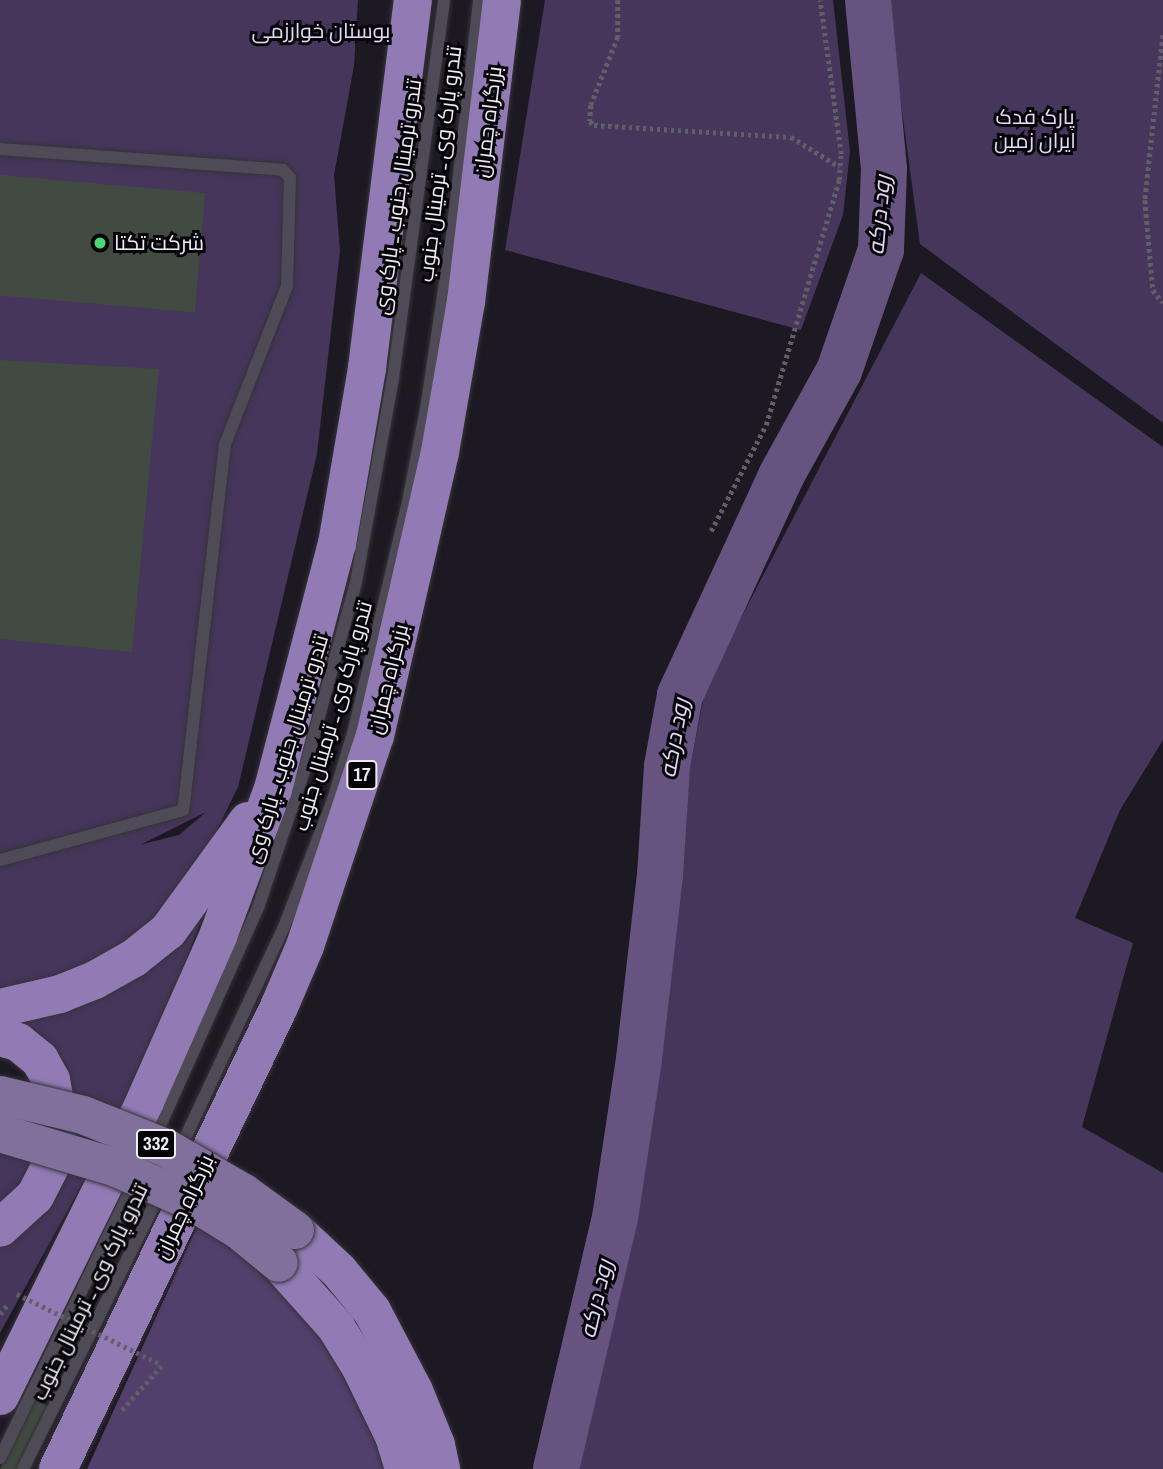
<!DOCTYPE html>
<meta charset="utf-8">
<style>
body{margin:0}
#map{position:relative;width:1163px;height:1469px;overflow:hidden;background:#1d1922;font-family:"Archivo Narrow",Cairo,sans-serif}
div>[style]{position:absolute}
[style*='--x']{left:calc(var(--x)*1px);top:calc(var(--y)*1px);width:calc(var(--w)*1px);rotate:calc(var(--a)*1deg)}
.green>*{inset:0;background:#46365b}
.forest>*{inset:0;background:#523f6b}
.river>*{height:46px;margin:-23px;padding:0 23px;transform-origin:23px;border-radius:23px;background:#665380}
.building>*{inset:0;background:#414b42;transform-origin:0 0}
.path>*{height:4.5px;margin-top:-2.25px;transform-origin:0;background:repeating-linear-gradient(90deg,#615e66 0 3.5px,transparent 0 7px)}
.roads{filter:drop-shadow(0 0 2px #35333a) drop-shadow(0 0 2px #35333a)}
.service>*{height:12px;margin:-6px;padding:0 6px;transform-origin:6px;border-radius:6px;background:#4f4b56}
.trunk>*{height:38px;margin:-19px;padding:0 19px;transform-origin:19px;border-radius:19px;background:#927bb4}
.path-bridge>*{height:4.5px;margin-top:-2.25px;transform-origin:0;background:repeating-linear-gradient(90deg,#615e66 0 3.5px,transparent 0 7px)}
.bridges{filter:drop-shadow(0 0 2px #35333a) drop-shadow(0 0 2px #35333a)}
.primary-bridge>*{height:38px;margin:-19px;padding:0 19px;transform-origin:19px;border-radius:19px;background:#816f9c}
.dots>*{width:19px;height:19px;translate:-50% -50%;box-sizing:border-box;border:4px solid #060509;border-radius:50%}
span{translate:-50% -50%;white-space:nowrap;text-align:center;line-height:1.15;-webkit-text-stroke:6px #060509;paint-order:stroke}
.shield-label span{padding:2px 5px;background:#060509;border:2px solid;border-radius:5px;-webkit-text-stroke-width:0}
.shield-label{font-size:19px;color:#efecf3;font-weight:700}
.park-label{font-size:21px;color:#e5d9f7}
.street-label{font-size:21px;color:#efecf3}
.poi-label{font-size:21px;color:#efecf3}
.left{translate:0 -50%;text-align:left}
.water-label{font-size:23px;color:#e3d7f5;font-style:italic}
</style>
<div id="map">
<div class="green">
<div style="clip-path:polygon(evenodd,0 0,358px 0,354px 66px,334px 175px,340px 251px,317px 454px,238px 787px,195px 875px,149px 928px,73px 975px,0 989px,0 0,206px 812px,179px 835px,139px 845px,140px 845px,206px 812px)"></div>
<div style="clip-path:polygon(545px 0,833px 0,850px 151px,843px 215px,801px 330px,505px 250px)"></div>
<div style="clip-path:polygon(887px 0,1163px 0,1163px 423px,920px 244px)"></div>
<div style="clip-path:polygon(921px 273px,1163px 447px,1163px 740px,1120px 810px,1075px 918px,1133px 943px,1082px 1127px,1163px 1173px,1163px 1469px,544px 1469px,614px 1157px,706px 685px)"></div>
<div style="clip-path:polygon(218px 878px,125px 1114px,67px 1093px,0 1027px)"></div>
<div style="clip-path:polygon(0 1146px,36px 1155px,16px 1197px,0 1211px)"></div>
<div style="clip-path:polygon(65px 1161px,90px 1170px,0 1333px,0 1241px)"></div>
</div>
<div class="forest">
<div style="clip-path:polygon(201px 1218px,231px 1238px,326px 1334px,392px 1469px,87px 1469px)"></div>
</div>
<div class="river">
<div style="--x:556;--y:1469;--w:258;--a:-76.8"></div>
<div style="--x:615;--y:1218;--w:161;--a:-81.4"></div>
<div style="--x:639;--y:1059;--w:185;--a:-83.5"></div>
<div style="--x:660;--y:875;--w:109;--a:-86.3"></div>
<div style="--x:667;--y:766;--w:72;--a:-79.6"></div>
<div style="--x:680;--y:695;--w:241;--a:-65.2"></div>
<div style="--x:781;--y:476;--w:120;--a:-61.1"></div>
<div style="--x:839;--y:371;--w:128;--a:-70.9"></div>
<div style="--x:881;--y:250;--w:81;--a:-87.9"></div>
<div style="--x:884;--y:169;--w:170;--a:-95.4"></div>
</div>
<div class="building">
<div style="left:0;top:175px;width:206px;height:120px;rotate:5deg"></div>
<div style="clip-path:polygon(0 360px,159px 369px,132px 652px,0 639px)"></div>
<div style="clip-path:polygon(33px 1399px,50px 1407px,19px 1469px,0 1469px)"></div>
</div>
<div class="path">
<div style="--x:618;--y:0;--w:37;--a:90"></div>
<div style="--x:618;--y:37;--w:73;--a:111.7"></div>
<div style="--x:591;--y:105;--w:16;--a:94"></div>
<div style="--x:590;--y:121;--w:6;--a:45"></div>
<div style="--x:594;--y:125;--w:197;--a:3.5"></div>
<div style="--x:791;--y:137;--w:57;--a:31.5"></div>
<div style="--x:1163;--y:35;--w:166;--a:96.2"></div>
<div style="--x:1145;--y:200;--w:90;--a:84.9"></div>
<div style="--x:1153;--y:290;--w:16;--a:52"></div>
<div style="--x:711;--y:531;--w:119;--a:-62.6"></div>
<div style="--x:766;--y:425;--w:256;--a:-73.4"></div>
<div style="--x:839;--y:180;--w:26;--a:-86"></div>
<div style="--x:841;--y:154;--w:155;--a:-97.8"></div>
<div style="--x:0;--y:1314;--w:11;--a:-52"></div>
<div style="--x:122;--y:1410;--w:60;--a:-48.4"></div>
</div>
<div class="roads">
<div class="service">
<div style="--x:0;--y:149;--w:284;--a:4.2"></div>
<div style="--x:283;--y:170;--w:11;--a:49"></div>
<div style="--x:290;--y:178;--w:108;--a:91.6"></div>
<div style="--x:287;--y:286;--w:170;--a:111.4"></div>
<div style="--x:225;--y:444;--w:368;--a:96.5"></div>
<div style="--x:183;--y:810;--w:190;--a:164.7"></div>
<div style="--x:154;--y:1139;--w:256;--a:-65.8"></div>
<div style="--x:259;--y:905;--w:141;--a:-71.4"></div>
<div style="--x:304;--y:771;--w:196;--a:-74.6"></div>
<div style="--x:356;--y:582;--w:207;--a:-79.7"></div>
<div style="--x:393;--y:378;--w:381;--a:-82.3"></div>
<div style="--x:179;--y:1151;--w:247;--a:-64.9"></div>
<div style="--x:284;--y:927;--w:136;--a:-68.9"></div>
<div style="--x:333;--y:800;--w:73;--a:-73.3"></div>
<div style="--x:354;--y:730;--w:234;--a:-76.7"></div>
<div style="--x:408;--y:502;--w:101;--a:-79.1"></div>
<div style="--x:427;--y:403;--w:170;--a:-81.5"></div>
<div style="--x:452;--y:235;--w:237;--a:-83.4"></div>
<div style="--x:0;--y:1458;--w:308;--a:-64"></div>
<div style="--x:23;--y:1469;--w:308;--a:-63.6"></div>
</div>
<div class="trunk">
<div style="--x:0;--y:1008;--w:62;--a:-13.1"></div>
<div style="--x:60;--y:994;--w:38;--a:-22"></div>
<div style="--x:95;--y:980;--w:45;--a:-29.4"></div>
<div style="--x:134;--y:958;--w:43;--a:-38.5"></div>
<div style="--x:168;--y:931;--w:136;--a:-54"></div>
<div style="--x:0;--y:1037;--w:19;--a:16"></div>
<div style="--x:18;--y:1042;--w:28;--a:39"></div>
<div style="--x:40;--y:1060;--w:23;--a:61"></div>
<div style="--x:51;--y:1080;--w:44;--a:79.5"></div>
<div style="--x:59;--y:1123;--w:41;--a:99.9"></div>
<div style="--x:52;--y:1163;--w:37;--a:117"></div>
<div style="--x:35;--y:1196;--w:47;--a:137.6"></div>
<div style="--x:295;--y:1230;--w:60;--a:43"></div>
<div style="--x:339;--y:1271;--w:52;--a:50.5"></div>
<div style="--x:372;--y:1311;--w:90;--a:62.3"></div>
<div style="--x:414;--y:1391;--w:58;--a:67.8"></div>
<div style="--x:436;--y:1445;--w:25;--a:78"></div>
<div style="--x:279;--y:1263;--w:86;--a:48.3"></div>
<div style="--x:336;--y:1327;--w:48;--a:58.6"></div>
<div style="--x:361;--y:1368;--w:76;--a:64.1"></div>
<div style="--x:394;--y:1436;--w:34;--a:73"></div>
<div style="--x:0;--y:1396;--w:329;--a:-63.8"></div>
<div style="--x:145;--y:1101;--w:180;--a:-66.1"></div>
<div style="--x:218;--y:936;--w:157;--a:-69.5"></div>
<div style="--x:273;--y:789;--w:253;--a:-75.4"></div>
<div style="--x:337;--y:544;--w:179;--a:-80.3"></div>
<div style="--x:367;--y:368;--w:371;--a:-82.9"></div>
<div style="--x:58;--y:1469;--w:512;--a:-64.44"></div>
<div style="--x:279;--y:1007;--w:66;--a:-66.9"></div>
<div style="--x:305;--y:946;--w:221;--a:-71.6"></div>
<div style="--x:375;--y:736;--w:291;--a:-77.1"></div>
<div style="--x:440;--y:452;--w:152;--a:-80.2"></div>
<div style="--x:466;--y:302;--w:304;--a:-83.2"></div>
</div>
</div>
<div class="path-bridge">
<div style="--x:17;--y:1294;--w:161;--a:26.1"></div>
</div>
<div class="bridges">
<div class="primary-bridge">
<div style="--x:0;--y:1095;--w:85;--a:13.5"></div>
<div style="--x:83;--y:1115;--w:89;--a:21.7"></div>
<div style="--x:166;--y:1148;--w:90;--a:30"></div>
<div style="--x:244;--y:1193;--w:63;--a:36"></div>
<div style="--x:0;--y:1133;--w:119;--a:16.6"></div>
<div style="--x:114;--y:1167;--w:86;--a:23.9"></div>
<div style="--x:193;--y:1202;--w:55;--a:31.7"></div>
<div style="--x:240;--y:1231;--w:50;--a:39.4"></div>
</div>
</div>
<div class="dots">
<div style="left:100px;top:243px;background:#4ed675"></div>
</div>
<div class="shield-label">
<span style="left:362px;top:775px">17</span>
<span style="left:156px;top:1144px">332</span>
</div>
<div class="park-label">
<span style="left:321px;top:31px">بوستان خوارزمی</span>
<span style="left:1035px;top:129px">پارک فدک<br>ایران زمین</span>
</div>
<div class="street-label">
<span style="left:488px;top:122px;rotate:-83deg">بزرگراه چمران</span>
<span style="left:440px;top:164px;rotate:-83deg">تندرو پارک وی ـ ترمینال جنوب</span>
<span style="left:398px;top:197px;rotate:-82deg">تندرو ترمینال جنوب ـ پارک وی</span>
<span style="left:388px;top:679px;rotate:-76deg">بزرگراه چمران</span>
<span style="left:333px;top:716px;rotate:-74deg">تندرو پارک وی ـ ترمینال جنوب</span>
<span style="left:287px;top:749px;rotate:-73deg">تندرو ترمینال جنوب ـ پارک وی</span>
<span style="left:184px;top:1207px;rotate:-65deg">بزرگراه چمران</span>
<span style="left:90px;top:1292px;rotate:-64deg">تندرو پارک وی ـ ترمینال جنوب</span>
</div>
<div class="poi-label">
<span class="left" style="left:114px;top:243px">شرکت تکتا</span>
</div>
<div class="water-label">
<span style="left:879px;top:215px;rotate:-85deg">رود درکه</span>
<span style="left:674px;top:738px;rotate:-80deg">رود درکه</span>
<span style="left:596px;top:1299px;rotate:-77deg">رود درکه</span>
</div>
</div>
